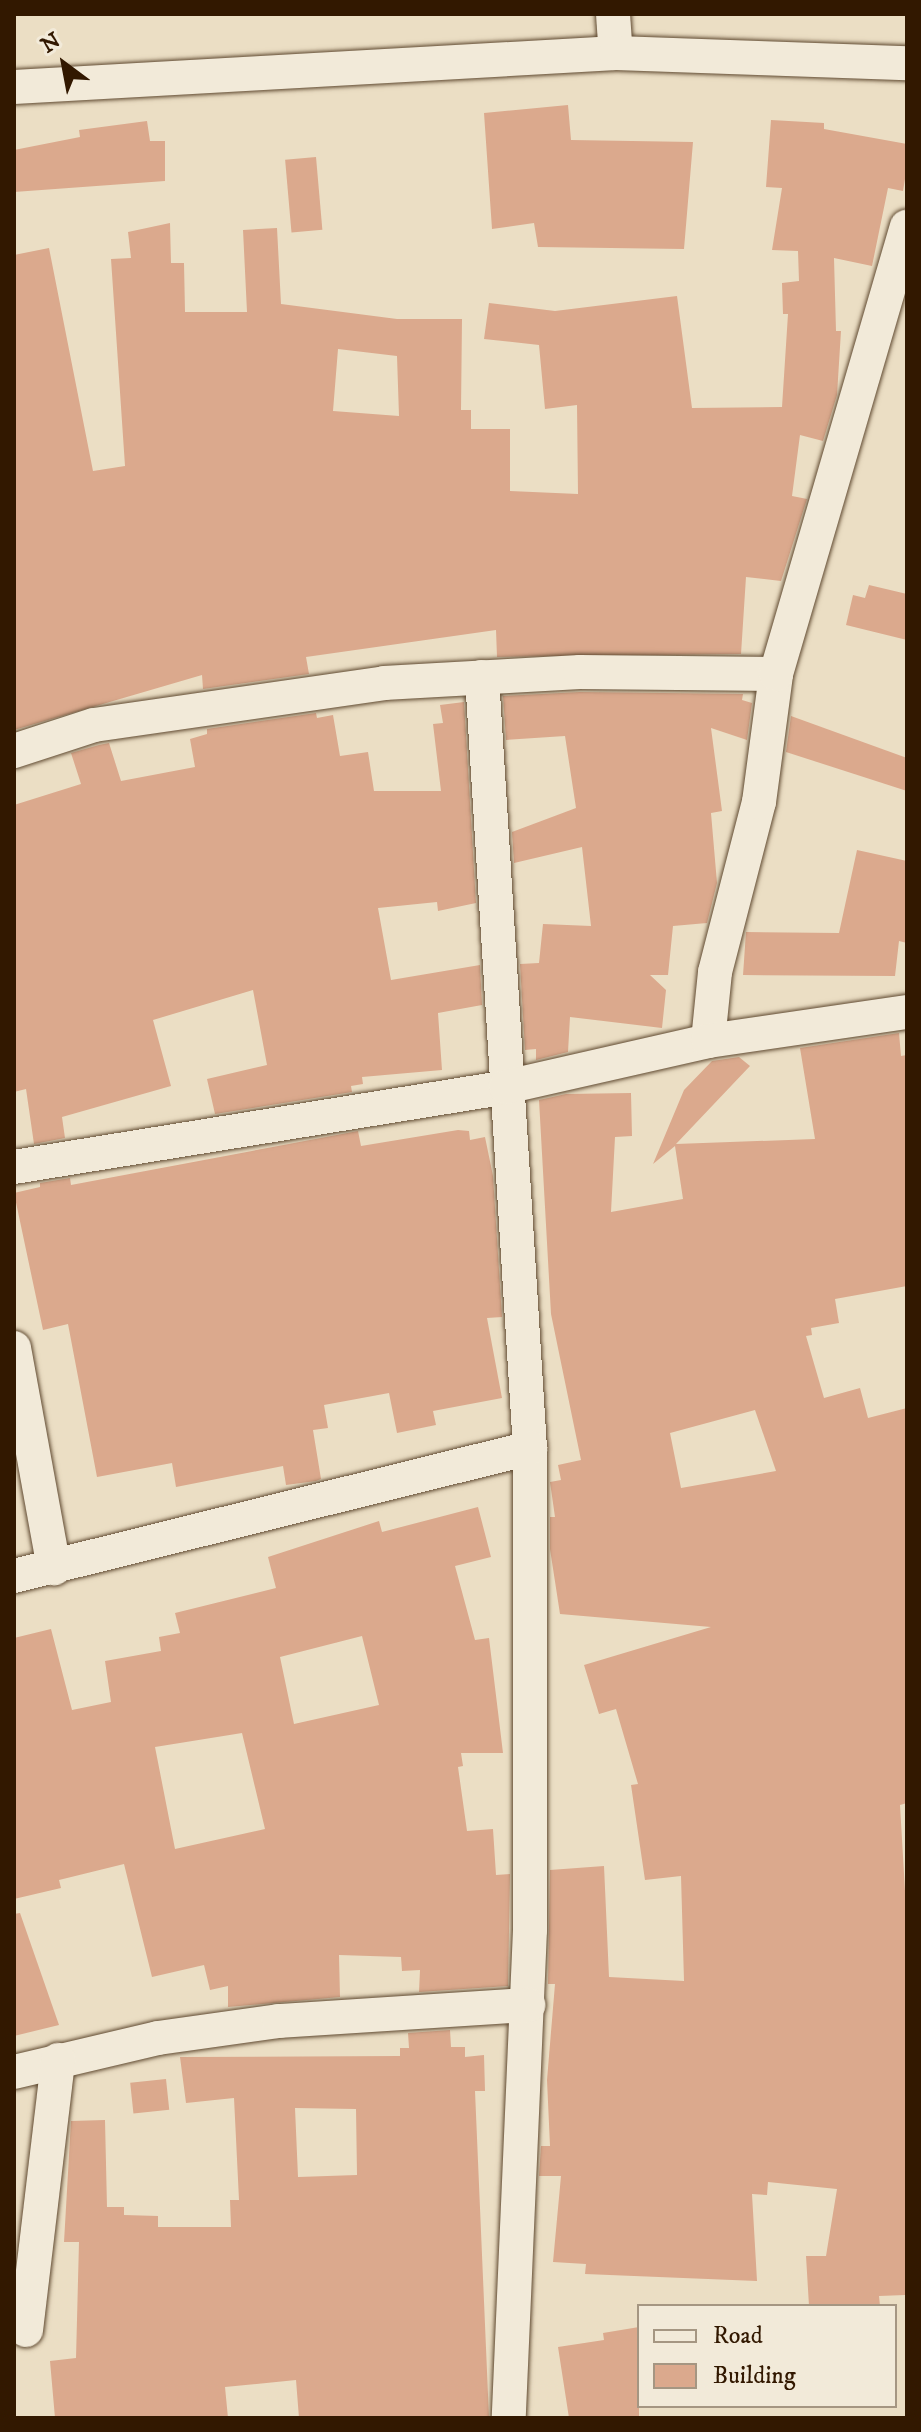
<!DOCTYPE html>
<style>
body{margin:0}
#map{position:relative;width:921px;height:2432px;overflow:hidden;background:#ebdec4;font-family:"IM FELL DW Pica",serif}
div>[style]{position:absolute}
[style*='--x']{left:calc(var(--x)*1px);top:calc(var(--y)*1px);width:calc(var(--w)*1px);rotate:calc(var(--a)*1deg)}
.building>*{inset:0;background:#dba98d;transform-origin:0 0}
.roads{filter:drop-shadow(0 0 2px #604a31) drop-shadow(0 0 2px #604a31)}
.street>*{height:34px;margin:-17px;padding:0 17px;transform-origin:17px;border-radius:17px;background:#f2ead9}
span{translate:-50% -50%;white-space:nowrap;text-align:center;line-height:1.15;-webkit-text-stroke:7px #f2ead9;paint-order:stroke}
.frame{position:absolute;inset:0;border:16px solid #321800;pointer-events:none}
.legend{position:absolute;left:637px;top:2304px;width:260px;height:104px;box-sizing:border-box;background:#f2ead9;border:2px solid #a59682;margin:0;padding:10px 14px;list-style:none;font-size:24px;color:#321800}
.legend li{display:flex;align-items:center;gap:16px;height:40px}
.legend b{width:40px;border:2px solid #a59682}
.north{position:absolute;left:24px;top:24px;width:80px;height:80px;-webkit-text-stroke:6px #f2ead9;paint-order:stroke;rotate:328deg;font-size:22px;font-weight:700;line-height:32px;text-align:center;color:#321800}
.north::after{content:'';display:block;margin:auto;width:28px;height:36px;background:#321800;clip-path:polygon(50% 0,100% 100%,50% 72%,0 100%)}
</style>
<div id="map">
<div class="building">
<div style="clip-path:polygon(568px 105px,571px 140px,693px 142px,684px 249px,538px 247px,534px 223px,492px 229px,484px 113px)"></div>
<div style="clip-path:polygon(evenodd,771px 120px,824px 123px,824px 129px,907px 144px,907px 167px,903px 191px,888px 188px,872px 266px,834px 258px,836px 331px,841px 331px,837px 395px,823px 441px,800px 435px,792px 496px,807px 499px,781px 581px,746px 577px,741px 654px,497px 657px,496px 630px,306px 657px,309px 674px,203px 689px,202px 675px,14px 730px,14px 255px,49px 248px,93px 471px,125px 466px,111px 259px,131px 258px,128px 232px,170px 223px,171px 263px,184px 263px,185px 312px,247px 312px,243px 230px,277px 228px,281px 304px,397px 319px,462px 319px,461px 410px,471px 410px,471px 429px,510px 429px,510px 491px,578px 494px,577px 405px,545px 409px,539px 345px,484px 339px,489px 303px,555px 311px,677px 296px,692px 408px,782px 407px,788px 314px,783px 314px,782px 283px,799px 281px,798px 251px,772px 250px,782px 188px,766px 187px,771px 120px,338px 349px,397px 356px,399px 416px,333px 411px,338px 349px)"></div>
<div style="clip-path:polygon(147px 121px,150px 141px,165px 141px,165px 181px,14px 192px,14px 150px,80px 137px,79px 130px)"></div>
<div style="left:316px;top:157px;width:73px;height:31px;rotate:85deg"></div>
<div style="clip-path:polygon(869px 585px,907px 594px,907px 640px,846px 625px,853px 595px,865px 598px)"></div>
<div style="clip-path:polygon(580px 692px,743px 694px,742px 700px,752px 703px,747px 740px,711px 728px,722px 811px,711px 813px,717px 883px,707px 923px,673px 926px,668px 975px,650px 975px,666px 990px,662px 1028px,570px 1017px,568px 1052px,536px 1060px,536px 1049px,525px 1050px,520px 964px,539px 963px,543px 924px,591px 926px,582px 847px,514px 863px,512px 832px,576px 808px,565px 736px,506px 740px,503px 696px)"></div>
<div style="clip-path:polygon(464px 702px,476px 903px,438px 911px,437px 902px,378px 908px,391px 980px,480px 965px,482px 1005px,438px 1013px,442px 1070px,362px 1077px,363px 1084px,351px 1086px,352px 1092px,215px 1114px,207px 1079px,267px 1065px,253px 990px,153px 1020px,171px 1086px,62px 1117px,65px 1138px,34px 1144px,26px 1089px,14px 1092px,14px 805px,81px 784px,71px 753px,99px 745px,109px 743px,121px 781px,195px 767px,190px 739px,207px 734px,207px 729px,316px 713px,317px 718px,333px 715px,340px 756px,368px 752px,374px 791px,441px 791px,433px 724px,443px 723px,440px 705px)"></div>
<div style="clip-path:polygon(791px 716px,907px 758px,907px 791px,786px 752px)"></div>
<div style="clip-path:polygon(857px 850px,907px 861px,907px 943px,899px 941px,895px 976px,743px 975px,746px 932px,839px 933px)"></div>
<div style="clip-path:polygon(evenodd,899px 1033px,901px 1056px,907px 1055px,907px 1286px,835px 1299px,839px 1323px,811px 1328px,812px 1335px,806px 1336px,824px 1398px,860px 1388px,868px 1418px,907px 1408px,907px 1803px,900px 1805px,907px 1925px,905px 2295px,879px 2296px,880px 2306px,809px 2306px,806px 2256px,826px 2256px,837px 2189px,768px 2182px,767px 2195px,752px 2194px,757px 2281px,585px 2274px,586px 2264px,553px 2262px,561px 2176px,539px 2176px,541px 2146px,550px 2146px,547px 2080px,555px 1984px,548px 1984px,550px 1870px,604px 1866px,609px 1977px,684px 1981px,681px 1876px,645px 1880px,631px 1785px,638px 1784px,616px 1709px,599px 1714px,584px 1665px,711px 1627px,560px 1614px,550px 1549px,550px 1517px,555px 1517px,550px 1482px,561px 1480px,558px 1465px,581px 1460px,551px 1314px,539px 1100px,566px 1094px,631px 1093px,632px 1136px,615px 1137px,611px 1212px,683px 1199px,675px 1146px,653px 1164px,684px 1090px,712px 1061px,739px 1057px,750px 1066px,676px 1144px,815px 1139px,800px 1048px,899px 1033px,755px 1410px,776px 1471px,681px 1488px,670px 1433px,755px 1410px)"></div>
<div style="clip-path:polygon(458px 1130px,469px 1131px,470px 1140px,485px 1137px,493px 1176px,502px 1317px,487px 1318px,502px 1398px,433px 1411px,436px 1425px,397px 1433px,389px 1393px,324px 1405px,328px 1428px,313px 1430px,321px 1479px,316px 1481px,286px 1485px,283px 1466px,176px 1487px,172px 1463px,97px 1477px,68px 1324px,43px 1330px,14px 1193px,40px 1187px,40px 1183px,70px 1178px,71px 1185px,358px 1131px,361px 1146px)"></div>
<div style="clip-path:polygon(evenodd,478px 1507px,491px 1557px,455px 1566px,475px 1640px,489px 1638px,503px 1753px,461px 1753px,463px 1766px,458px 1767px,467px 1831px,493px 1829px,496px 1875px,510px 1874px,508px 1986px,419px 1992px,420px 1970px,402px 1971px,401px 1957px,339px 1955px,340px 1997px,228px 2007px,228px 1986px,210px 1990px,204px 1965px,152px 1977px,124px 1864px,59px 1880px,61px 1888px,14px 1899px,14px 1638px,51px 1629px,72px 1710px,111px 1702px,105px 1661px,161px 1651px,159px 1637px,180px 1633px,175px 1613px,276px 1588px,268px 1557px,379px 1521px,382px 1532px,478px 1507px,362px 1636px,379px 1705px,294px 1724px,280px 1657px,362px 1636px,478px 1507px,242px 1733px,265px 1829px,175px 1849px,155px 1747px,242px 1733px)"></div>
<div style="clip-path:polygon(20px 1913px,59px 2025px,14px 2036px,14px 1914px)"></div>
<div style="clip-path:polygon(evenodd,450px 2030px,451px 2047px,465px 2047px,465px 2057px,484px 2055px,485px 2091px,475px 2091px,489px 2418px,299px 2418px,296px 2380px,225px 2387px,228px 2418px,55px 2418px,50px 2361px,76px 2358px,79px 2242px,64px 2242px,71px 2121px,105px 2120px,107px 2207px,124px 2207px,124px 2215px,158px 2216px,158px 2227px,231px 2227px,230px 2200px,239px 2200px,234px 2098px,186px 2103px,180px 2057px,400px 2056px,400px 2048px,409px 2048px,408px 2033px,450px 2030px,295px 2108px,356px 2109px,357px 2175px,298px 2177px,295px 2108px)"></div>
<div style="left:166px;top:2079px;width:31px;height:36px;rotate:84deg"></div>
<div style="clip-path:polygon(639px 2327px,639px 2418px,569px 2418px,558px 2347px,604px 2340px,603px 2333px)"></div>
</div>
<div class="roads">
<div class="street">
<div style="--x:613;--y:14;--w:39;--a:86"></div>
<div style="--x:14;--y:87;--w:603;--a:-3.23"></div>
<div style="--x:616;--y:53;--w:291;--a:2"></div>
<div style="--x:482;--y:677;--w:772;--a:86.44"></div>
<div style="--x:530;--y:1448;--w:482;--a:90"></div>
<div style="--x:530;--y:1930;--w:488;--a:92.5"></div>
<div style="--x:14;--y:751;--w:84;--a:-18"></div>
<div style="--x:94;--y:725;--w:293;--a:-8.2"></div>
<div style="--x:384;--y:683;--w:196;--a:-3.2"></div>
<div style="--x:580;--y:672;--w:196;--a:0.6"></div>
<div style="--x:708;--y:1041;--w:69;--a:-84.2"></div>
<div style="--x:715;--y:972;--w:176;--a:-75.5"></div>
<div style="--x:759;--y:802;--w:129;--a:-82.4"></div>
<div style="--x:776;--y:674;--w:466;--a:-73.7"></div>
<div style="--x:14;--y:1167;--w:498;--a:-9.2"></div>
<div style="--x:506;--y:1087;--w:207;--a:-12.8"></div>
<div style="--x:708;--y:1041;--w:201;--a:-8.3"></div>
<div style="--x:14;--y:1348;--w:224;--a:79.7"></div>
<div style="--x:14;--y:1576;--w:532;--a:-13.93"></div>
<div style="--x:14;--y:2072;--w:148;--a:-13.3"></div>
<div style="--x:158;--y:2038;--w:122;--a:-8"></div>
<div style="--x:279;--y:2021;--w:250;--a:-3.7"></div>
<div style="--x:26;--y:2330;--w:272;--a:-83.2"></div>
</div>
</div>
<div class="frame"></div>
<ul class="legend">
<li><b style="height:10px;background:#f2ead9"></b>Road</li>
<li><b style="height:22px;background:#dba98d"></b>Building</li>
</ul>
<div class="north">N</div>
</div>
